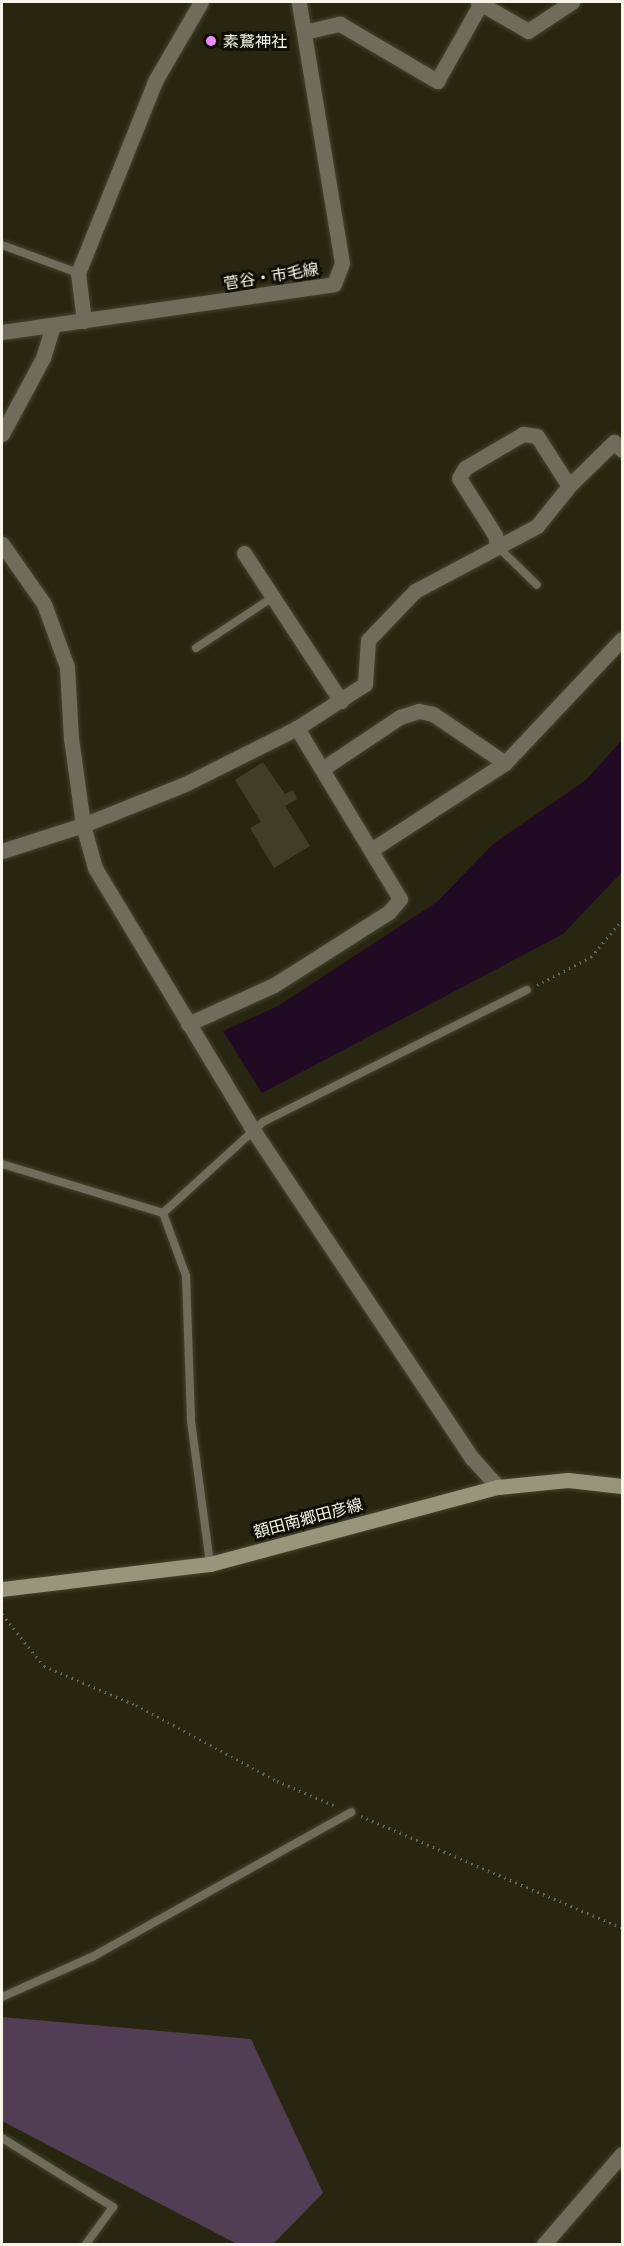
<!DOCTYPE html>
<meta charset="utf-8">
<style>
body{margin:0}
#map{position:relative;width:624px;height:2246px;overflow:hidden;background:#282610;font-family:"Exo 2","Noto Sans JP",sans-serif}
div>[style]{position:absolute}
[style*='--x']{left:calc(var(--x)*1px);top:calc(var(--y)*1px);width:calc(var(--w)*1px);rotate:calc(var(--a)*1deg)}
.green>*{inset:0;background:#523e54}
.water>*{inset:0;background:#210a23}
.building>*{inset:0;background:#403e27}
.path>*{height:3px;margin-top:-1.5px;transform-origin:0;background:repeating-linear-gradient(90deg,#696754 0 1.5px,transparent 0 6px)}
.roads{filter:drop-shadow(0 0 2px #45432e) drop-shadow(0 0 2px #45432e)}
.service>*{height:8px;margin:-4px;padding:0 4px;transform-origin:4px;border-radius:4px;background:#6e6d5c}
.minor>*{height:15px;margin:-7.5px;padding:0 7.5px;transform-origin:7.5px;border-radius:7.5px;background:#6e6d5c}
.tertiary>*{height:15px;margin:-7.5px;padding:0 7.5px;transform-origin:7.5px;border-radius:7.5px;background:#6e6d5c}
.secondary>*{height:15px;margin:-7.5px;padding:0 7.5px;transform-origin:7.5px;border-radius:7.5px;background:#97957a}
.dots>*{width:16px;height:16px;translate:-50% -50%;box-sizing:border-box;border:3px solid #100f06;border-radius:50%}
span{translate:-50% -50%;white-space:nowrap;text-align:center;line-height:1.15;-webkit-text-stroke:6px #100f06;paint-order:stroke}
.poi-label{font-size:16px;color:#f6f5e7}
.left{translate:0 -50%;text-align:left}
.street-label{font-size:16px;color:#f6f5e7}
.frame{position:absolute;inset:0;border:3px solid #f6f5e7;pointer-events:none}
</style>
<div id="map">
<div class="green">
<div style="clip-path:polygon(2px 2017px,251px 2039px,323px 2193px,273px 2244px,237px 2244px,2px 2121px)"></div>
</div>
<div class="water">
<div style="clip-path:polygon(622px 740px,622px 872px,563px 934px,262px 1093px,223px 1031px,278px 1006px,437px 902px,493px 844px,586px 780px)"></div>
</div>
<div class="building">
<div style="clip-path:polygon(263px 762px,285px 794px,293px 790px,297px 799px,285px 806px,310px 846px,274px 868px,250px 828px,261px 822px,235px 780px)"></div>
</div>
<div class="path">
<div style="--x:537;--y:985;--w:61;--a:-27.4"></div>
<div style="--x:591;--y:957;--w:48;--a:-50"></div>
<div style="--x:2;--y:1614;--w:67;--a:51.1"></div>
<div style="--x:44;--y:1666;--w:100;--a:23"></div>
<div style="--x:136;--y:1705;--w:160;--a:28.3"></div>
<div style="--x:277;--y:1781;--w:64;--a:23"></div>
<div style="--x:361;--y:1816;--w:284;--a:23.2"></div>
</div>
<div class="roads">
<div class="service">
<div style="--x:2;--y:245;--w:81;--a:20.2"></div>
<div style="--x:498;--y:547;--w:54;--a:44.3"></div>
<div style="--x:196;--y:648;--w:92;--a:-33.5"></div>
<div style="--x:2;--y:1164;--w:168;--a:16.9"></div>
<div style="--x:163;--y:1213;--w:135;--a:-42.3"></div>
<div style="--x:263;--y:1122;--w:295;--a:-26.6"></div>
<div style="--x:163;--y:1213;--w:67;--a:69.9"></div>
<div style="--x:186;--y:1276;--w:145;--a:88"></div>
<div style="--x:191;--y:1421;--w:144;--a:82.4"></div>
<div style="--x:2;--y:1997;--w:98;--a:-24"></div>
<div style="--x:92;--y:1957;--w:297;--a:-29.2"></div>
<div style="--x:2;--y:2138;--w:131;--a:31.9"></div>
<div style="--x:113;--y:2207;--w:46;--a:126.1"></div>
</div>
<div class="minor">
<div style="--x:478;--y:2;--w:58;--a:30.1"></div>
<div style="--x:528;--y:31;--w:53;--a:-33.4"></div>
<div style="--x:304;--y:32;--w:37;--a:-13"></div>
<div style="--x:340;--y:24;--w:113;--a:30.4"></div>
<div style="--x:437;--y:81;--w:90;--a:-60.6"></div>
<div style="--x:84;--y:321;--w:48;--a:-97.1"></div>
<div style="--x:78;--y:273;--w:207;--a:-68.1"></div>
<div style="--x:155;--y:81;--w:91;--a:-59.8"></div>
<div style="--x:2;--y:434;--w:86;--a:-61.7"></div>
<div style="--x:43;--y:358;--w:34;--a:-73"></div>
<div style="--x:2;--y:544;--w:73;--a:55"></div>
<div style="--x:44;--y:604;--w:67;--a:69.9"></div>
<div style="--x:67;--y:667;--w:71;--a:86.8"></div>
<div style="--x:71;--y:738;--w:88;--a:82.1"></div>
<div style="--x:83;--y:825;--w:45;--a:74.4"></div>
<div style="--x:95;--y:868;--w:310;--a:58.9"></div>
<div style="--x:255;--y:1133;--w:391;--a:56.3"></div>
<div style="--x:472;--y:1458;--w:39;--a:48"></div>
<div style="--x:497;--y:546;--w:11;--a:-100"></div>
<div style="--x:495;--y:535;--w:67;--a:-122.3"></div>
<div style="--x:459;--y:478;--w:12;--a:-59"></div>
<div style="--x:465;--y:468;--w:67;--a:-30.4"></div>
<div style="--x:523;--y:434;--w:14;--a:8"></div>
<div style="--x:537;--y:436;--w:59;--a:57.4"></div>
<div style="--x:244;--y:553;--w:177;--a:56.8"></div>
<div style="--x:322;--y:769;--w:94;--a:-33.7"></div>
<div style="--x:400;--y:717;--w:20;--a:-18"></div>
<div style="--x:419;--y:711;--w:14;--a:12"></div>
<div style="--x:433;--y:714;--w:87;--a:34.2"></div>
<div style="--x:371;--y:850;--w:160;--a:-33"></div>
<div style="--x:505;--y:763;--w:170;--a:-46.7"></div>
<div style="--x:2;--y:851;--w:85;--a:-17.8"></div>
<div style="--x:83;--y:825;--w:110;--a:-21.9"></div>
<div style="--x:185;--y:784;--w:125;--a:-26.6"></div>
<div style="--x:188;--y:1024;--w:94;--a:-24.4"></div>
<div style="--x:274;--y:985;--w:136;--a:-32.4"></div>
<div style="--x:389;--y:912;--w:17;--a:-50"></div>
<div style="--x:400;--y:899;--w:200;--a:-121.1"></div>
<div style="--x:297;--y:728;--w:81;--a:-32.9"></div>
<div style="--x:365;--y:684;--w:44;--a:-86.1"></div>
<div style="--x:368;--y:640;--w:68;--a:-46.2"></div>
<div style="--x:415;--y:591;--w:138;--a:-28"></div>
<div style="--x:537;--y:526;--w:51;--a:-51.3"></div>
<div style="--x:569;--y:486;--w:63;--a:-44.4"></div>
<div style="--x:614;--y:442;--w:11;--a:45"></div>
</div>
<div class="tertiary">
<div style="--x:2;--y:332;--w:335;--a:-8.2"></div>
<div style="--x:334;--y:284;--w:22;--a:-69"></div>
<div style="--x:342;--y:263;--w:265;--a:-99.4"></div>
<div style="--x:544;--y:2244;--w:119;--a:-49.1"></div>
</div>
<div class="secondary">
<div style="--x:2;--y:1589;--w:209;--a:-6.9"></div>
<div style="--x:210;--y:1564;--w:298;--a:-15"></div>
<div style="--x:498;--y:1487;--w:70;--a:-5.7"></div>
<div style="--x:568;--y:1480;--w:54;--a:6.3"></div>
</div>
</div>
<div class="dots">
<div style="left:211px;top:41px;background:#ef8bf7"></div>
</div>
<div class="poi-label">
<span class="left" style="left:223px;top:41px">素鵞神社</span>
</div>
<div class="street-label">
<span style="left:271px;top:276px;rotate:-9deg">菅谷・市毛線</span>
<span style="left:308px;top:1518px;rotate:-15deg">額田南郷田彦線</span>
</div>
<div class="frame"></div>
</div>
